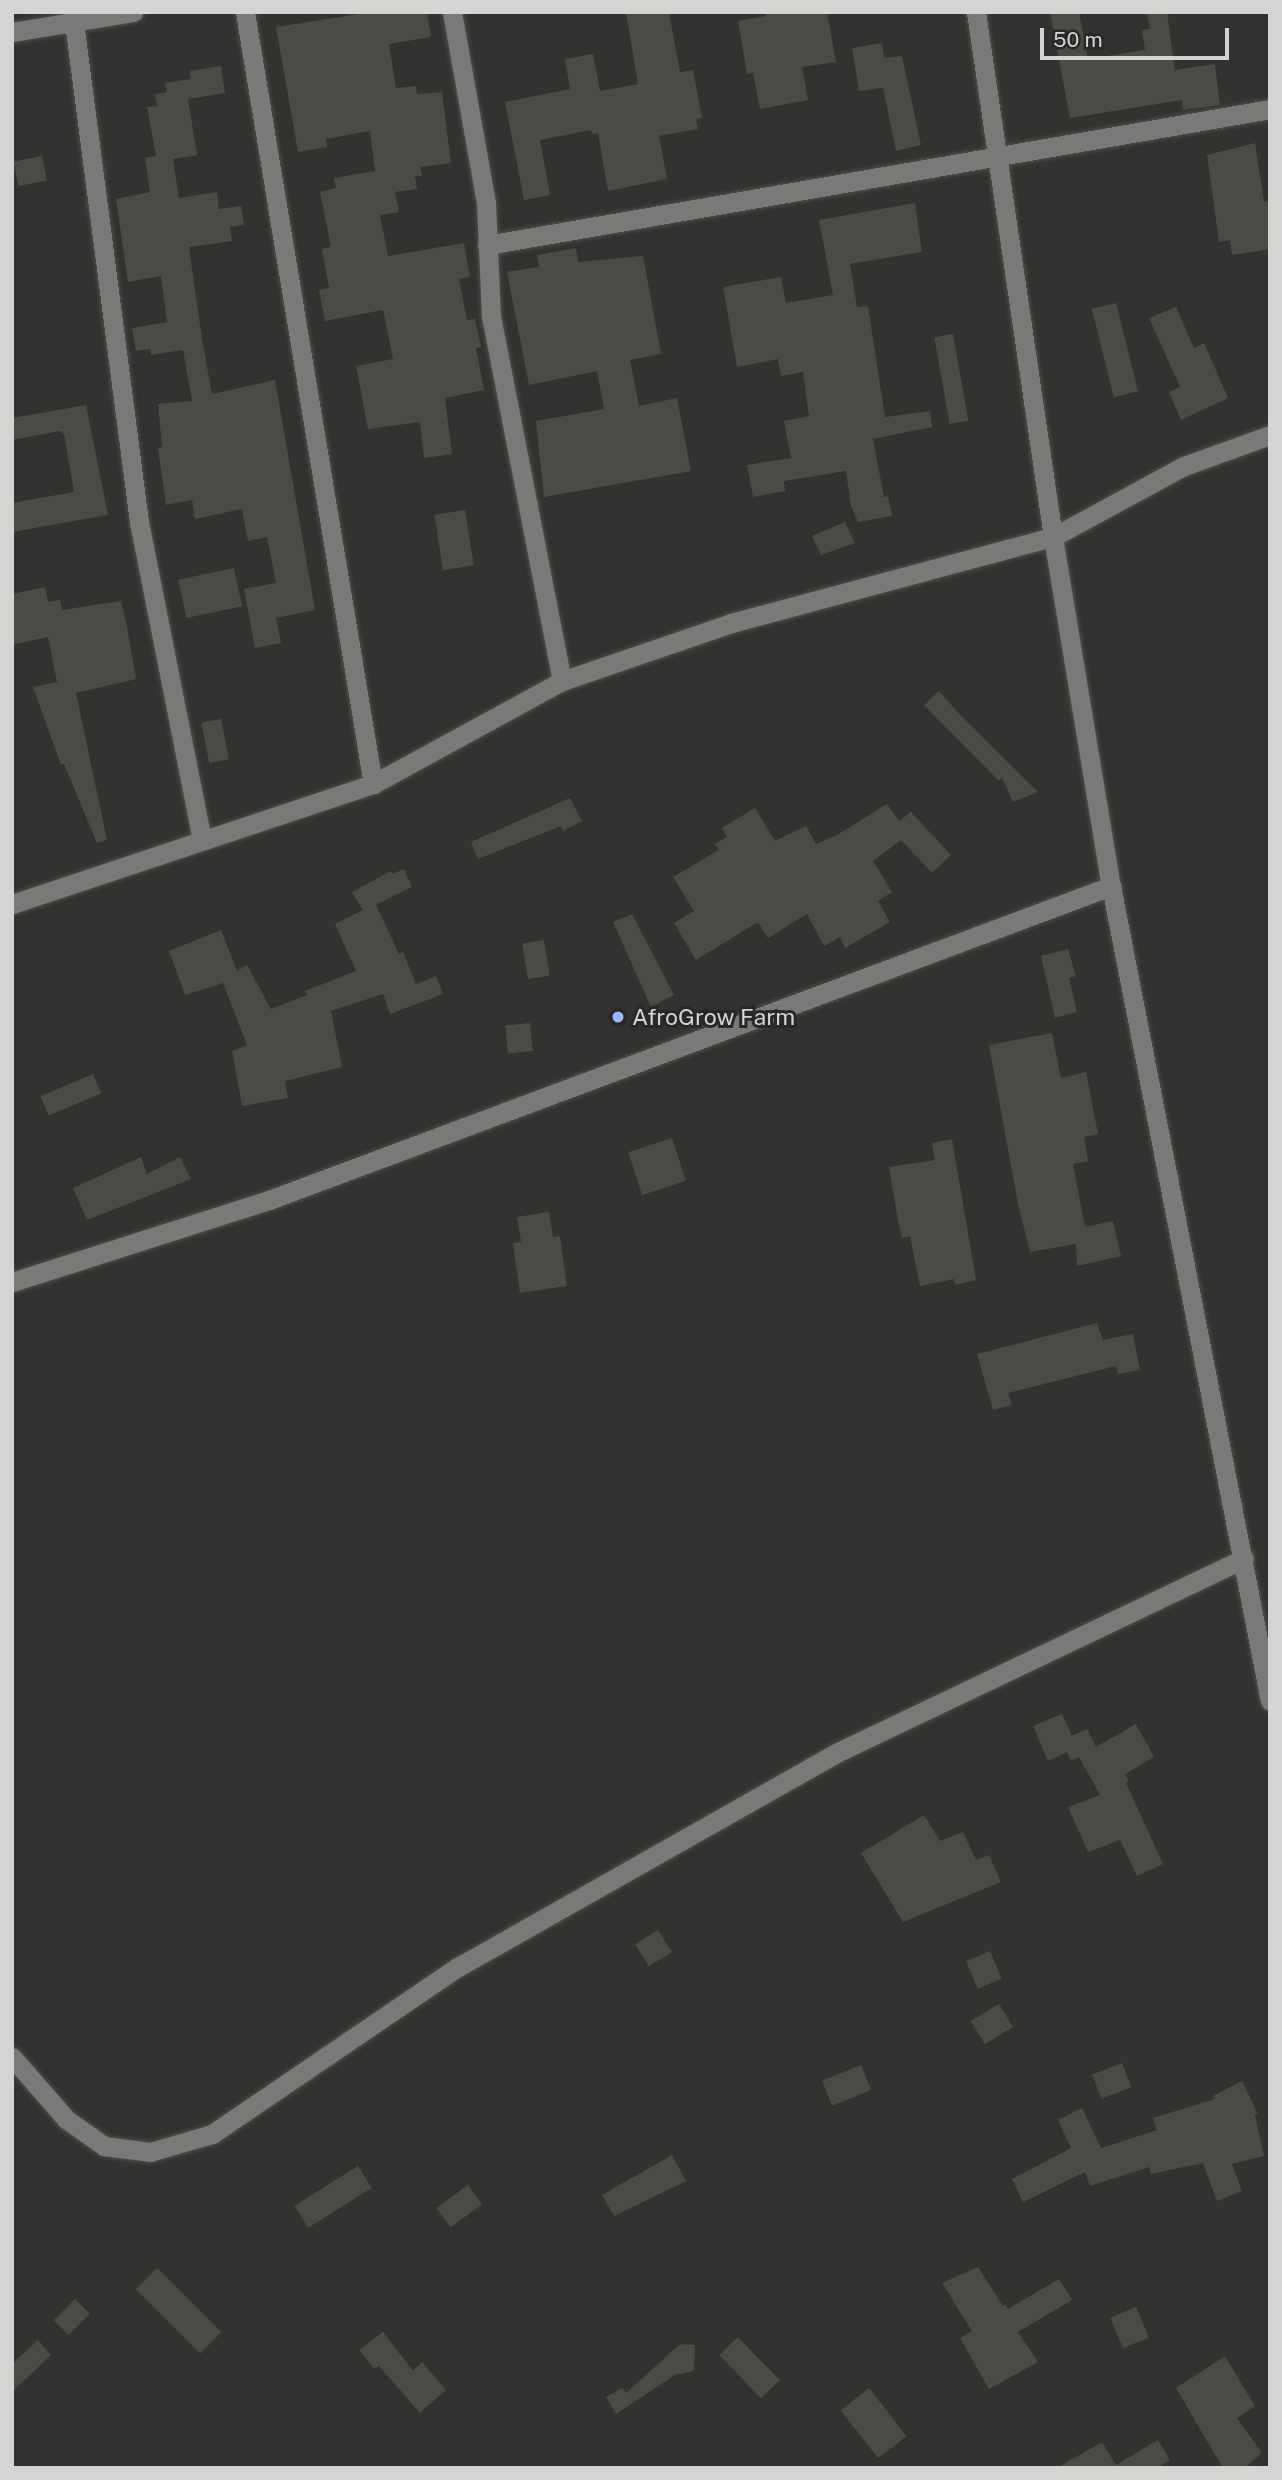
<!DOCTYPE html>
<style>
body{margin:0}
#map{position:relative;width:1282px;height:2480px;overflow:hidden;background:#333230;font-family:"Public Sans",sans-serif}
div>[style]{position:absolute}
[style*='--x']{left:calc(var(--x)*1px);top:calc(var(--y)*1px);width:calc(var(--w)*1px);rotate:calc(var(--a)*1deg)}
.building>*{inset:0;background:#4b4a47;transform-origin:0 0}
.roads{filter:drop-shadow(0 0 2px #4f4e4c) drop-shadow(0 0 2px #4f4e4c)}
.minor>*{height:19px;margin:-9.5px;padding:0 9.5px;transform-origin:9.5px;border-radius:9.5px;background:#7b7977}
.tertiary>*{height:19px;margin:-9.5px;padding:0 9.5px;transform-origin:9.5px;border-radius:9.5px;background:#7b7977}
.dots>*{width:19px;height:19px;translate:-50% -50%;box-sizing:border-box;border:4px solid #292826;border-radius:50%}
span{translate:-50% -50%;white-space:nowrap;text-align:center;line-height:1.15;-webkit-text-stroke:6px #292826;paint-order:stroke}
.poi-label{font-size:23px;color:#d5d4d3}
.left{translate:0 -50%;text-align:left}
.frame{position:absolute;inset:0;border:14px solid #d5d4d3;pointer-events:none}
.scale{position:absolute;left:1040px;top:28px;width:189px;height:32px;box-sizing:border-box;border:4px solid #d5d4d3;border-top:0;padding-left:9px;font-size:21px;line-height:24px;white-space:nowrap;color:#d5d4d3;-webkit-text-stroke:5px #292826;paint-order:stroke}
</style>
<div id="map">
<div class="building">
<div style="clip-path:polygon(372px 12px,427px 12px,431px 37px,389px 44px,396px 88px,416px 86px,417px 94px,442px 92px,451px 163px,420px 167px,422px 176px,415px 176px,417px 189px,395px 192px,399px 212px,380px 215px,388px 256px,464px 243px,470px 277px,459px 279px,467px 320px,475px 319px,481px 347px,476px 348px,484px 390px,445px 398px,452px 454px,424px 458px,420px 422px,368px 429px,356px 366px,393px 359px,383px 310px,325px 321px,319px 290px,329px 288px,322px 249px,331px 247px,320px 192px,336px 188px,334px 178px,375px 171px,370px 131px,326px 139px,327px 147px,298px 152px,276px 27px)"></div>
<div style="clip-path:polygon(626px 12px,669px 12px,680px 72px,693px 70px,702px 118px,696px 119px,698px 129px,659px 136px,667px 179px,608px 191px,598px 133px,592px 134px,591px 130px,540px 140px,550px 195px,524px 200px,505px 102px,570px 89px,565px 59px,593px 54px,600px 91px,638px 84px)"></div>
<div style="clip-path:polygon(765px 12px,827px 12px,836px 62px,802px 67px,808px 100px,760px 109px,753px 73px,747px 74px,738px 21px,766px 16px)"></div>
<div style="clip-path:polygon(1050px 12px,1079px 12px,1088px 59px,1145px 50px,1142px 30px,1150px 29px,1147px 12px,1167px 12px,1175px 70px,1215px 64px,1220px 105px,1183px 110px,1182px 100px,1070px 118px)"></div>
<div style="clip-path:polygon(882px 43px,884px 58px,902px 56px,921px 145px,896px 151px,883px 88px,859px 91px,852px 48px)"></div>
<div style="clip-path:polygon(221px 66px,225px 93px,188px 99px,197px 155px,173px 159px,179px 198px,217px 192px,219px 209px,241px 206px,244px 225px,230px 227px,232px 241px,189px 247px,202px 339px,212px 394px,275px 380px,315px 610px,276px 618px,281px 643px,255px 648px,244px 589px,276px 583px,267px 537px,248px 541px,242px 509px,195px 519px,192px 500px,166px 505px,158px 448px,162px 447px,158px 404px,192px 401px,183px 350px,151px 355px,150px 349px,136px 351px,132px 328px,167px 322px,161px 276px,128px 282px,116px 199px,150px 192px,145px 158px,156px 156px,147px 107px,157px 106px,155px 94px,167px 92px,165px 83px,191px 79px,190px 71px)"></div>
<div style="clip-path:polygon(1255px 143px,1264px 202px,1270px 201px,1270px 249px,1232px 255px,1230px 240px,1219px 242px,1207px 155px)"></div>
<div style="left:42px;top:156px;width:25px;height:29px;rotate:79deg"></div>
<div style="clip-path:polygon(915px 203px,922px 252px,850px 264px,857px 307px,868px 306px,885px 417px,930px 411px,932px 427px,873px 439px,884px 497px,888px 496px,892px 516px,858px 522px,851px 506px,846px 471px,784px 481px,785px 491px,753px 497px,747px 465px,791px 458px,784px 421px,809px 416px,803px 372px,781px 376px,778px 359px,737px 367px,723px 287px,781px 277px,786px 303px,833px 295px,819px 220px)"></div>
<div style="clip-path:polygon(576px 248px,578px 262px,643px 256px,661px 354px,630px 360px,639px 406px,677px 398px,691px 471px,544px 497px,536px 421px,604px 409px,597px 371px,529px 385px,507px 272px,539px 267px,537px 255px)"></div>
<div style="left:1116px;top:303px;width:91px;height:25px;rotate:76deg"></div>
<div style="clip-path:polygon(1176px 307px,1194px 348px,1204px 343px,1228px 398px,1181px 420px,1169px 392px,1180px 387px,1149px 318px)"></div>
<div style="left:953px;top:334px;width:88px;height:19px;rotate:80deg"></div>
<div style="clip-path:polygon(86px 405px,108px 515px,12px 532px,12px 503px,74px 492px,64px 434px,60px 431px,12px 440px,12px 418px)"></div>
<div style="left:465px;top:510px;width:56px;height:31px;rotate:81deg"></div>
<div style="clip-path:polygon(845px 522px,855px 543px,821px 555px,812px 536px)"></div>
<div style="left:234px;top:568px;width:39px;height:57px;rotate:78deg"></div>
<div style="clip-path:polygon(45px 587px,48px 602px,60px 600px,62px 610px,121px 601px,127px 627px,136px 679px,76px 693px,107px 840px,97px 843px,64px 764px,61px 765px,33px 687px,57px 682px,48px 637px,12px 645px,12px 594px)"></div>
<div style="clip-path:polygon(939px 691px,961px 716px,1038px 792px,1013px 802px,1002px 778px,998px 780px,924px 705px)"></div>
<div style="left:221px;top:719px;width:41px;height:20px;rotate:79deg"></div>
<div style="clip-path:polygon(570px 798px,582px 821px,563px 831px,561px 826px,478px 859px,471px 842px)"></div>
<div style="clip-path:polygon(887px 804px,899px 821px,911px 812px,951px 855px,932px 873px,901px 840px,873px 861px,892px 892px,878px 901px,890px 922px,845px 948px,840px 937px,824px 946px,807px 914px,768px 938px,758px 922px,696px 960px,674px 923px,694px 911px,673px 877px,719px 850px,715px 844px,727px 837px,722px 828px,755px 808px,775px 841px,806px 826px,816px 844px,837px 835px)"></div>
<div style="clip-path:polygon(404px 869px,412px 887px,376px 905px,399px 954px,403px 952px,416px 984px,436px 976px,443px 994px,390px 1014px,383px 994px,331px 1011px,342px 1067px,285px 1081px,288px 1098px,242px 1106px,232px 1051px,247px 1045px,223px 983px,185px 995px,169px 951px,221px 930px,237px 971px,247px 965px,271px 1009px,307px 995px,305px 991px,356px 971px,335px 924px,363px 910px,352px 892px,391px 871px,393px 874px)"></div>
<div style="clip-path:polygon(632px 914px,674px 995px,651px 1007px,613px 922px)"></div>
<div style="left:544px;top:940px;width:36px;height:22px;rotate:81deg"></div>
<div style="clip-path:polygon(1068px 949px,1076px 976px,1069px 978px,1077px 1012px,1055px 1018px,1041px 956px)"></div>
<div style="left:530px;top:1023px;width:28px;height:25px;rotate:84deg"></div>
<div style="clip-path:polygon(1052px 1033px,1061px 1078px,1086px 1072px,1098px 1134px,1084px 1137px,1088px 1161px,1073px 1164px,1085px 1227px,1113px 1221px,1121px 1256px,1077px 1266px,1076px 1244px,1030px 1252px,1018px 1204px,989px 1045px)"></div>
<div style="left:93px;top:1074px;width:21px;height:57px;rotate:67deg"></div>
<div style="left:672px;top:1138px;width:45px;height:46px;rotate:72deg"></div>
<div style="clip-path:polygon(952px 1139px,976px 1280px,955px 1285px,954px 1279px,920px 1286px,910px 1236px,902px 1238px,898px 1221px,889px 1167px,935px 1160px,932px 1143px)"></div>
<div style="clip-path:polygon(141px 1157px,147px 1174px,180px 1157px,191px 1179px,87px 1220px,73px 1188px)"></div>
<div style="clip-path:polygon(549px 1212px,553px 1237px,560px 1236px,567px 1286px,520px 1293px,513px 1243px,521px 1242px,517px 1217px)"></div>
<div style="clip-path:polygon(1097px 1323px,1103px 1340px,1133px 1334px,1140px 1370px,1118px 1374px,1116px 1366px,1008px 1393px,1012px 1405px,993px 1410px,977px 1354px)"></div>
<div style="clip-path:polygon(1062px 1714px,1072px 1736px,1087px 1729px,1096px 1747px,1136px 1724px,1154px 1757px,1125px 1774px,1129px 1782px,1126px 1783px,1163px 1864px,1137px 1876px,1120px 1840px,1088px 1852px,1068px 1807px,1100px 1795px,1079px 1757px,1071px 1761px,1067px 1752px,1048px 1761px,1033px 1726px)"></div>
<div style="clip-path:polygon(924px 1815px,940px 1841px,963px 1832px,976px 1860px,989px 1855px,1001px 1882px,903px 1922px,861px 1853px)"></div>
<div style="left:658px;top:1930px;width:26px;height:27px;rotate:58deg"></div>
<div style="left:990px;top:1951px;width:30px;height:26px;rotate:67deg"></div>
<div style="left:999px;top:2004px;width:27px;height:33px;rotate:59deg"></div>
<div style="left:1122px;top:2063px;width:26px;height:32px;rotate:69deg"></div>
<div style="left:861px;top:2065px;width:27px;height:42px;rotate:68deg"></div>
<div style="clip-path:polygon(1242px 2081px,1258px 2114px,1255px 2115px,1264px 2156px,1232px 2164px,1242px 2191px,1217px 2201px,1203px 2163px,1151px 2174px,1149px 2167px,1090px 2186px,1085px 2172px,1023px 2202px,1012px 2179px,1071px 2148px,1058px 2120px,1082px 2108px,1101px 2148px,1157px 2130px,1153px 2118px,1215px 2099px,1213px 2096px)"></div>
<div style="clip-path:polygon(672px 2155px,686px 2181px,614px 2216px,602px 2195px)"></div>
<div style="left:358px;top:2166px;width:26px;height:75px;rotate:58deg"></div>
<div style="left:468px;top:2185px;width:24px;height:39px;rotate:54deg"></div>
<div style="clip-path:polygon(978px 2267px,1003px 2306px,1005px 2304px,1008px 2309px,1059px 2279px,1072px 2300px,1018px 2332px,1038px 2362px,989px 2389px,960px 2338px,972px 2331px,942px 2283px)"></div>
<div style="left:157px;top:2268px;width:91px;height:30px;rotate:45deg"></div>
<div style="left:75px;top:2299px;width:21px;height:30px;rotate:45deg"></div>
<div style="left:1136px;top:2307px;width:33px;height:28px;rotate:67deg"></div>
<div style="clip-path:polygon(383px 2332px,413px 2371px,422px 2362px,446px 2390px,420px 2413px,379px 2366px,374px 2369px,359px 2350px)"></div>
<div style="left:738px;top:2337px;width:60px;height:26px;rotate:46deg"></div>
<div style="clip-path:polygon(38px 2340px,51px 2355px,12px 2392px,12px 2364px)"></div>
<div style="clip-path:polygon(680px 2344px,695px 2345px,694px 2371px,675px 2375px,616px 2414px,606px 2397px,622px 2388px,626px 2393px)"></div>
<div style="clip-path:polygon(1225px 2356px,1255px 2406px,1237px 2418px,1262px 2453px,1244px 2468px,1223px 2468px,1176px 2388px)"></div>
<div style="left:869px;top:2388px;width:61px;height:36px;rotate:52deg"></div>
<div style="clip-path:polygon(1158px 2440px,1170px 2460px,1156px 2468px,1057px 2468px,1102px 2442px,1116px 2465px)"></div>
</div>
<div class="roads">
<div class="minor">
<div style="--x:245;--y:12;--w:783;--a:80.59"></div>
<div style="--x:452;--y:12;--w:193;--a:79.9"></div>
<div style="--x:486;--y:202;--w:114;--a:87.5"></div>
<div style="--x:491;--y:316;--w:372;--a:79"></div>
<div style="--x:74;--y:22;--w:504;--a:82.59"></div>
<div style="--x:139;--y:522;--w:324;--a:78.8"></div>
<div style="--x:12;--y:32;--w:123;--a:-9.4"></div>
<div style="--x:487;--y:245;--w:795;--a:-9.85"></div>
<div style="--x:12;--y:904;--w:380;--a:-18.4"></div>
<div style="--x:373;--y:784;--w:215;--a:-28.6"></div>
<div style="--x:562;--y:681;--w:179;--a:-18.9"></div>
<div style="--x:731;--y:623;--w:333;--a:-15"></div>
<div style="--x:1053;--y:537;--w:354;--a:80.6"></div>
<div style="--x:1111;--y:886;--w:830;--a:78.96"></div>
<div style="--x:12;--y:1282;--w:270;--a:-17.7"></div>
<div style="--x:269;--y:1200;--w:899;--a:-20.45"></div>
<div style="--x:12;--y:2057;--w:82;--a:48.9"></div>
<div style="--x:66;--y:2119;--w:47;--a:35.4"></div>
<div style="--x:104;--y:2146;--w:46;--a:7.4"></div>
<div style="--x:150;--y:2152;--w:65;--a:-16.2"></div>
<div style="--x:212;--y:2134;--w:297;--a:-34.2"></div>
<div style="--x:458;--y:1967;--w:434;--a:-29.5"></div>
<div style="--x:836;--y:1753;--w:452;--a:-25.5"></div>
</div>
<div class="tertiary">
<div style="--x:976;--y:12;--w:531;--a:81.66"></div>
<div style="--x:1053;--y:537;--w:149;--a:-28.5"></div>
<div style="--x:1184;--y:466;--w:91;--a:-19.8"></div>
</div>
</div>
<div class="dots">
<div style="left:618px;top:1017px;background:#97b6fd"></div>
</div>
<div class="poi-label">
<span class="left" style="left:632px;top:1017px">AfroGrow Farm</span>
</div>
<div class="frame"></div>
<div class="scale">50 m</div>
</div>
